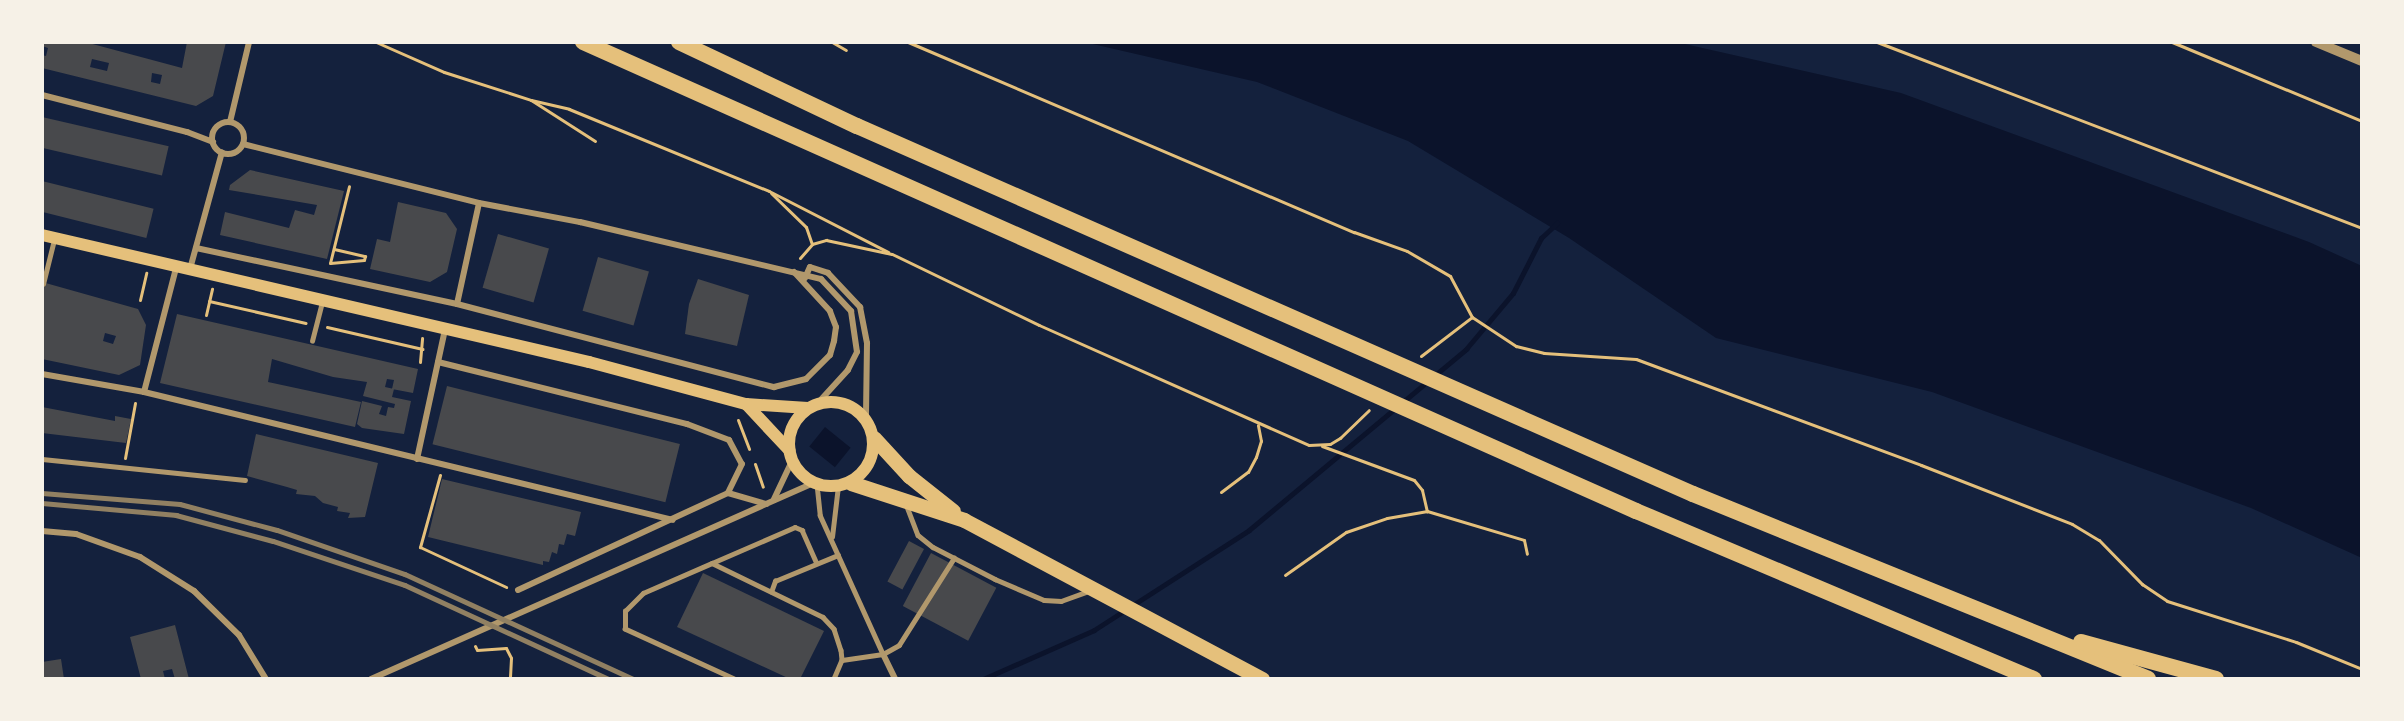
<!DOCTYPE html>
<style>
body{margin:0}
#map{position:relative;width:2404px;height:721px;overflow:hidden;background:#14213d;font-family:"Open Sans",sans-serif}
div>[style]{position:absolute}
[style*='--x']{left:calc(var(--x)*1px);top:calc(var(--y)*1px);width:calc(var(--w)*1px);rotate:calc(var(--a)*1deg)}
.water>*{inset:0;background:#0b132b;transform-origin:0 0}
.stream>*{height:5px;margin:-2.5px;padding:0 2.5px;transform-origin:2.5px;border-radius:2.5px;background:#0b132b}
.building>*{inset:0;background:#48494c;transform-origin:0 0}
.path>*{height:3px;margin:-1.5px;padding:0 1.5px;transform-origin:1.5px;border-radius:1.5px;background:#e5c07b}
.service>*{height:4.5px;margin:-2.25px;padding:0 2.25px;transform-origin:2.25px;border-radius:2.25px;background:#b1986c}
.pedestrian>*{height:5px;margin:-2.5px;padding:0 2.5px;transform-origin:2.5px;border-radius:2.5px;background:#b1986c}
.minor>*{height:6px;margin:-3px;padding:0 3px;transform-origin:3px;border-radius:3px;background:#b1986c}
.minor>.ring{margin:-3px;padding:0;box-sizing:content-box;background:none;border:6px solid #b1986c;border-radius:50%}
.tertiary>*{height:10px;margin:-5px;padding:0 5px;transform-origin:5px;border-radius:5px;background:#b1986c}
.secondary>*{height:12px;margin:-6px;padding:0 6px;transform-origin:6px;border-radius:6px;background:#e5c07b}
.secondary>.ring{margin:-6px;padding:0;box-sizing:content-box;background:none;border:12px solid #e5c07b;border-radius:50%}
.primary>*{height:15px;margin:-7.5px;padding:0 7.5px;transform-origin:7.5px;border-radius:7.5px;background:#e5c07b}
.motorway>*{height:16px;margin:-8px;padding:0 8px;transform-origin:8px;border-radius:8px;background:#e5c07b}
.rail>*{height:4.5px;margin:-2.25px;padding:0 2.25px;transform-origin:2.25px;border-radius:2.25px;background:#918062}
span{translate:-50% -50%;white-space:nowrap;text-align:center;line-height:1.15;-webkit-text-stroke:6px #f6f1e7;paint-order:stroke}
.frame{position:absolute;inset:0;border:44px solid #f6f1e7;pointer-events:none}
</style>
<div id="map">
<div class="water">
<div style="clip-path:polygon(1084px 42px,1676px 42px,1901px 93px,2309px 242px,2362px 266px,2362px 558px,2251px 508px,1932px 392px,1716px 338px,1569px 238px,1408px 141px,1257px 82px)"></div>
<div style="left:825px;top:427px;width:33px;height:25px;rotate:39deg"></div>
</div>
<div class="stream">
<div style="--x:983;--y:679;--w:121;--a:-23.8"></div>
<div style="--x:1094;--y:630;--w:184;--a:-32.8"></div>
<div style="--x:1249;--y:530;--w:283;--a:-39.8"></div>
<div style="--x:1466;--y:349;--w:73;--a:-50"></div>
<div style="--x:1513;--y:293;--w:62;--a:-63"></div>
<div style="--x:1541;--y:238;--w:22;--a:-43"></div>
</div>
<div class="building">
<div style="clip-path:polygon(evenodd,42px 42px,85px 42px,182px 68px,187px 42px,226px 42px,213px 96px,196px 106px,42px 68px,42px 55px,46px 56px,48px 48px,42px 46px,42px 42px,92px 59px,109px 63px,107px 71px,90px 67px,92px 59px,42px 42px,152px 73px,162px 75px,160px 84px,151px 82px,152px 73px)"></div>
<div style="left:42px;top:117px;width:130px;height:30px;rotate:13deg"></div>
<div style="clip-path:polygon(250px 170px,344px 191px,327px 259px,220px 235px,225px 212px,289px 228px,295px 210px,314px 215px,317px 205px,229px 190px,230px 185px)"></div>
<div style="left:42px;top:181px;width:115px;height:30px;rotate:14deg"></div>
<div style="clip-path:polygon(398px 202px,446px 213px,457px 229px,447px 272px,430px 282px,370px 269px,377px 239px,390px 242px)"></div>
<div style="left:498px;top:234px;width:53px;height:56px;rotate:16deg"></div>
<div style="left:598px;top:257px;width:53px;height:56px;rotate:16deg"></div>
<div style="clip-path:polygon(698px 279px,749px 295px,737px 346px,685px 334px,689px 304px)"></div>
<div style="clip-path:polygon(evenodd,42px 282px,138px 309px,146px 325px,140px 365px,119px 375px,42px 359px,42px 282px,105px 333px,116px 336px,113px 344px,103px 341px,105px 333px)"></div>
<div style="clip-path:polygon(177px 314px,418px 369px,413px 393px,392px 389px,394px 380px,387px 379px,385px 387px,394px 389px,392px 397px,411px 401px,404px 434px,362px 428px,357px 424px,362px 401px,382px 406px,379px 414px,386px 416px,388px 407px,394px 408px,395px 404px,363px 396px,367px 382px,333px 377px,272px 359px,268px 382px,361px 402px,355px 427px,160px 383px)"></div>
<div style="left:447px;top:386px;width:240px;height:60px;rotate:14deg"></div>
<div style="clip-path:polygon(42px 407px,115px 421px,115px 416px,131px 419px,126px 443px,42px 433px)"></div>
<div style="clip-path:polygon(256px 434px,378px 463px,365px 517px,348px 518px,350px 513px,337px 511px,338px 507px,323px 503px,315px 496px,296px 494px,297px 490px,287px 487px,247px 476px)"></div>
<div style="clip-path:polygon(442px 479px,581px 512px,575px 536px,567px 534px,564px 545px,559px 544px,557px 554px,552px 552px,549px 562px,543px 561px,543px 565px,428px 537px)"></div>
<div style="left:909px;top:541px;width:17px;height:46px;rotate:28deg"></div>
<div style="left:931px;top:553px;width:74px;height:60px;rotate:28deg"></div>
<div style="clip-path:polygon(703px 573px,824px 631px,800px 679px,790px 679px,677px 627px)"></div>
<div style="clip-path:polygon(175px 625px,189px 679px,175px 679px,172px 669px,163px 671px,165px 679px,141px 679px,130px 637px)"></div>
<div style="clip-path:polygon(61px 659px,64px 679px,42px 679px,42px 662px)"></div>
</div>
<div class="path">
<div style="--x:376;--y:42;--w:74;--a:23.8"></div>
<div style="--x:444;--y:72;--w:91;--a:17.8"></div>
<div style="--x:531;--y:100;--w:76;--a:32.6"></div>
<div style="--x:832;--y:42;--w:16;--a:30"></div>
<div style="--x:908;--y:42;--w:485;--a:23.1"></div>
<div style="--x:1354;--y:232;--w:56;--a:19.7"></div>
<div style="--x:1407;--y:251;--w:50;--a:30.2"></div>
<div style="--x:1450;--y:276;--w:47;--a:61.8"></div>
<div style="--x:1472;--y:317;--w:53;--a:33.4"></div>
<div style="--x:1516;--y:346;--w:29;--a:14"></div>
<div style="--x:1544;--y:353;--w:92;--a:3.7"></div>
<div style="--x:1636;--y:359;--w:304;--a:20.4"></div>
<div style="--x:1921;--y:465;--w:162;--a:21.3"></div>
<div style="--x:2072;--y:524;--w:31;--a:31"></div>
<div style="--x:2099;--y:540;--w:62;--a:45.7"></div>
<div style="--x:2142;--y:584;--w:30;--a:34"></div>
<div style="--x:2167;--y:601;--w:135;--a:17.6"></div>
<div style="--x:2296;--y:642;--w:71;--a:22.2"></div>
<div style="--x:1877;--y:42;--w:519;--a:20.98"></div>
<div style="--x:2172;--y:42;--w:206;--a:22.6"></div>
<div style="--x:531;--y:100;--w:39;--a:13"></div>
<div style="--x:569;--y:109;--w:216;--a:22.3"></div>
<div style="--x:769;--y:191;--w:134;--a:27.1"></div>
<div style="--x:771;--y:193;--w:49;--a:44.2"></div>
<div style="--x:806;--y:227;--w:18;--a:71"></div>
<div style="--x:334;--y:249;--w:32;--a:13"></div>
<div style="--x:365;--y:256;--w:4;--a:104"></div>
<div style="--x:364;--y:260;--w:34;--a:175"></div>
<div style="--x:330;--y:263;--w:79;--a:-76.1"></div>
<div style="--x:800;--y:258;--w:18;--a:-49"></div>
<div style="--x:812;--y:244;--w:15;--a:-16"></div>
<div style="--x:826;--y:240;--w:67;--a:12"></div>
<div style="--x:892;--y:254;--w:163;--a:25.8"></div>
<div style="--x:1039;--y:325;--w:295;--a:24"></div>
<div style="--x:1309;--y:445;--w:21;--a:-3"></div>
<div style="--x:1330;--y:444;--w:12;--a:-31"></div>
<div style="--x:1340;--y:438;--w:40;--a:-44"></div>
<div style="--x:140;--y:300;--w:28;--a:-77"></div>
<div style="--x:209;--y:301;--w:99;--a:12.8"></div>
<div style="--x:206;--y:315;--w:27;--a:-77"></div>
<div style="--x:327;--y:327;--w:98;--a:13"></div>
<div style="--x:1421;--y:356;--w:64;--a:-37.4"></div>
<div style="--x:420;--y:362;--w:24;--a:-85"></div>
<div style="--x:738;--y:420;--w:31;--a:69"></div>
<div style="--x:1322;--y:446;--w:98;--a:20.3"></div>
<div style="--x:1414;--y:480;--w:13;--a:51"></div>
<div style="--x:1422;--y:490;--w:22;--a:77"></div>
<div style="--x:1427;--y:511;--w:101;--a:16.6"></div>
<div style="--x:1524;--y:540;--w:14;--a:78"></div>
<div style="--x:125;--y:458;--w:56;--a:-79.7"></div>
<div style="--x:755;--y:464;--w:24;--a:71"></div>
<div style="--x:440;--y:475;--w:75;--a:105.5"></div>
<div style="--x:420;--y:547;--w:95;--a:24.9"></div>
<div style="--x:1221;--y:492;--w:34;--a:-37"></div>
<div style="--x:1248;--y:472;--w:17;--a:-62"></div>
<div style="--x:1256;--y:457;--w:17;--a:-73"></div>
<div style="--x:1261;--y:441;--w:16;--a:-101"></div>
<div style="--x:1285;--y:575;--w:75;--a:-35.2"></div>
<div style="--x:1346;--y:532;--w:43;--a:-18.9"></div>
<div style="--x:1387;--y:518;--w:41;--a:-9.9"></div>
<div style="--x:475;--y:646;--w:4;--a:63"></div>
<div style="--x:477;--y:650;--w:29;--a:-4"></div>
<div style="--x:506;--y:648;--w:11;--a:63"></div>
<div style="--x:511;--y:658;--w:21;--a:93"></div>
</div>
<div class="service">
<div style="--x:43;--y:284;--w:45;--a:-76"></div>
<div style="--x:312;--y:341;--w:40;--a:-75.6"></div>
<div style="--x:817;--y:484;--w:31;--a:84"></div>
<div style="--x:820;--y:515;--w:153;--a:65.6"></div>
<div style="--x:906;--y:504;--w:33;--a:69"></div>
<div style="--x:918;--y:535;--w:19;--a:39"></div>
<div style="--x:933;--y:547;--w:70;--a:27.3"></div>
<div style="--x:995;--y:579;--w:53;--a:23.2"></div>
<div style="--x:1044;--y:600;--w:17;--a:3"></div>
<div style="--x:1061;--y:601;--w:30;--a:-20"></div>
<div style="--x:832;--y:537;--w:51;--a:-83.3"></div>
<div style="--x:712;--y:563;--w:90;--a:-23.4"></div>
<div style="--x:795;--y:527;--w:8;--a:23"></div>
<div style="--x:802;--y:530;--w:36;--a:66"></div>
<div style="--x:771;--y:592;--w:12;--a:-70"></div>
<div style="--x:775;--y:581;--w:68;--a:-22.4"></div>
<div style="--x:842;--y:660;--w:41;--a:-8.3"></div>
<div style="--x:883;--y:654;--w:18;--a:-29"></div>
<div style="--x:899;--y:645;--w:103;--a:-57.7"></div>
<div style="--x:734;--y:679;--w:120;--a:-155.4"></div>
<div style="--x:625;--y:629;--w:18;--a:-90"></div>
<div style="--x:625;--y:611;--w:25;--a:-45"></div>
<div style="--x:643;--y:593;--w:75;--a:-23.5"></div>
<div style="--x:712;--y:563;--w:123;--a:25.9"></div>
<div style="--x:823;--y:617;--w:16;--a:47"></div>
<div style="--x:834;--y:629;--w:22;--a:72"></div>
<div style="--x:841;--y:650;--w:10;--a:84"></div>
<div style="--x:842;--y:660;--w:21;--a:113"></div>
</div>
<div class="pedestrian">
<div style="--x:42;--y:459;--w:204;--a:5.9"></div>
</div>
<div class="minor">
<div style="--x:42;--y:95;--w:150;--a:14.3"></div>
<div style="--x:187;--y:132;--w:28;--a:21"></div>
<div style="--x:230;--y:122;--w:82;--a:-76.6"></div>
<div class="ring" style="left:212px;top:122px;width:26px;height:26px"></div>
<div style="--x:243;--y:144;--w:243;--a:14"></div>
<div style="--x:479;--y:203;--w:103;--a:10.7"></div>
<div style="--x:580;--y:222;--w:248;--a:13.3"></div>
<div style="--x:821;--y:279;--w:44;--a:46.8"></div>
<div style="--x:851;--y:311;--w:41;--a:81.7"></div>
<div style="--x:857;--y:352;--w:20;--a:117"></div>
<div style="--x:848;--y:370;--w:47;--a:132.4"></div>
<div style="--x:196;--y:248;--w:267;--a:12.1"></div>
<div style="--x:457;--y:304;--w:328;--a:14.7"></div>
<div style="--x:774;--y:387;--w:33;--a:-14"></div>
<div style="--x:806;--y:379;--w:34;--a:-45"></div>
<div style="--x:830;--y:355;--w:15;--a:-74"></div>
<div style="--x:834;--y:341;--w:14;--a:-82"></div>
<div style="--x:836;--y:327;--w:17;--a:-111"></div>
<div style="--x:830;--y:311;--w:53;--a:-132.7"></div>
<div style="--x:190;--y:269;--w:121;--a:-74.7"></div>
<div style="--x:805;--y:278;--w:12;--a:-66"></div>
<div style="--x:810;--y:267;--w:19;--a:18"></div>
<div style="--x:828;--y:273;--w:47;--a:46.7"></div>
<div style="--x:860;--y:307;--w:37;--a:79"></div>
<div style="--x:867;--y:343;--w:76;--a:90.8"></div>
<div style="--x:457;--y:304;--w:103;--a:-77.7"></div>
<div style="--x:438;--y:362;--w:257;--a:14"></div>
<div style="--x:687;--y:424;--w:45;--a:20.9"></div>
<div style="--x:729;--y:440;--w:27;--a:62"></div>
<div style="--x:742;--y:464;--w:32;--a:116"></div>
<div style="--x:42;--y:374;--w:104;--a:10"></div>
<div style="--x:144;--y:392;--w:544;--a:13.6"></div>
<div style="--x:144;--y:392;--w:128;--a:-75.5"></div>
<div style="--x:417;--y:459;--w:133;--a:-77.8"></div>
<div style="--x:774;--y:499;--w:42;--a:-64.7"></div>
<div style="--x:42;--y:531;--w:34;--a:5"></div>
<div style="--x:76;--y:534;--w:68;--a:19.8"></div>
<div style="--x:140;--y:557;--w:64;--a:32.2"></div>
<div style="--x:194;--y:591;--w:63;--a:44.4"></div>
<div style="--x:239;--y:635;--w:52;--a:58.5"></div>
<div style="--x:518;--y:590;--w:231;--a:-24.8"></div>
<div style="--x:728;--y:493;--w:40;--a:16"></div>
<div style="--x:883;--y:654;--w:28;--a:64"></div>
<div style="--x:371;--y:679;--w:484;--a:-23.9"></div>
</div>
<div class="tertiary">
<div style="--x:2316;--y:42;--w:50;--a:22.4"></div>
</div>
<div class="secondary">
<div style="--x:42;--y:235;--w:562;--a:13.07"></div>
<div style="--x:589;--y:362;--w:163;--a:15"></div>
<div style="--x:746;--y:404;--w:62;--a:3.7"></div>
<div class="ring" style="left:789px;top:402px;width:72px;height:72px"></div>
<div style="--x:746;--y:404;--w:64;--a:46.9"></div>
</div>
<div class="primary">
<div style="--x:874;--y:438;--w:52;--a:47.4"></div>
<div style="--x:909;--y:476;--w:56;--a:38.5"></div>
<div style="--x:851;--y:483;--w:119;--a:18.1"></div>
<div style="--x:964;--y:520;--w:338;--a:28.1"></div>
</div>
<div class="motorway">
<div style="--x:583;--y:42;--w:1153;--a:24.01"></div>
<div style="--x:1636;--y:511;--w:432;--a:22.9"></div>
<div style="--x:679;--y:42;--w:197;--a:25.3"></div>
<div style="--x:857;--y:126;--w:913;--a:23.76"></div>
<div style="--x:1693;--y:494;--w:491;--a:22.1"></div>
<div style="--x:2081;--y:642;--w:140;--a:15.3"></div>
</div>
<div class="rail">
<div style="--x:42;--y:493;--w:138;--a:4.6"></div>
<div style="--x:180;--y:504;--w:100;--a:15"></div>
<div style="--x:277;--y:530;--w:135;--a:19"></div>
<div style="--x:405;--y:574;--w:251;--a:24.7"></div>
<div style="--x:42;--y:503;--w:135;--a:5.1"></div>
<div style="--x:176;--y:515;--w:100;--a:15"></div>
<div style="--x:273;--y:541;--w:139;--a:18.4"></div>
<div style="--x:405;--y:585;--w:224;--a:24.8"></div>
</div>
<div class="frame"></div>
</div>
